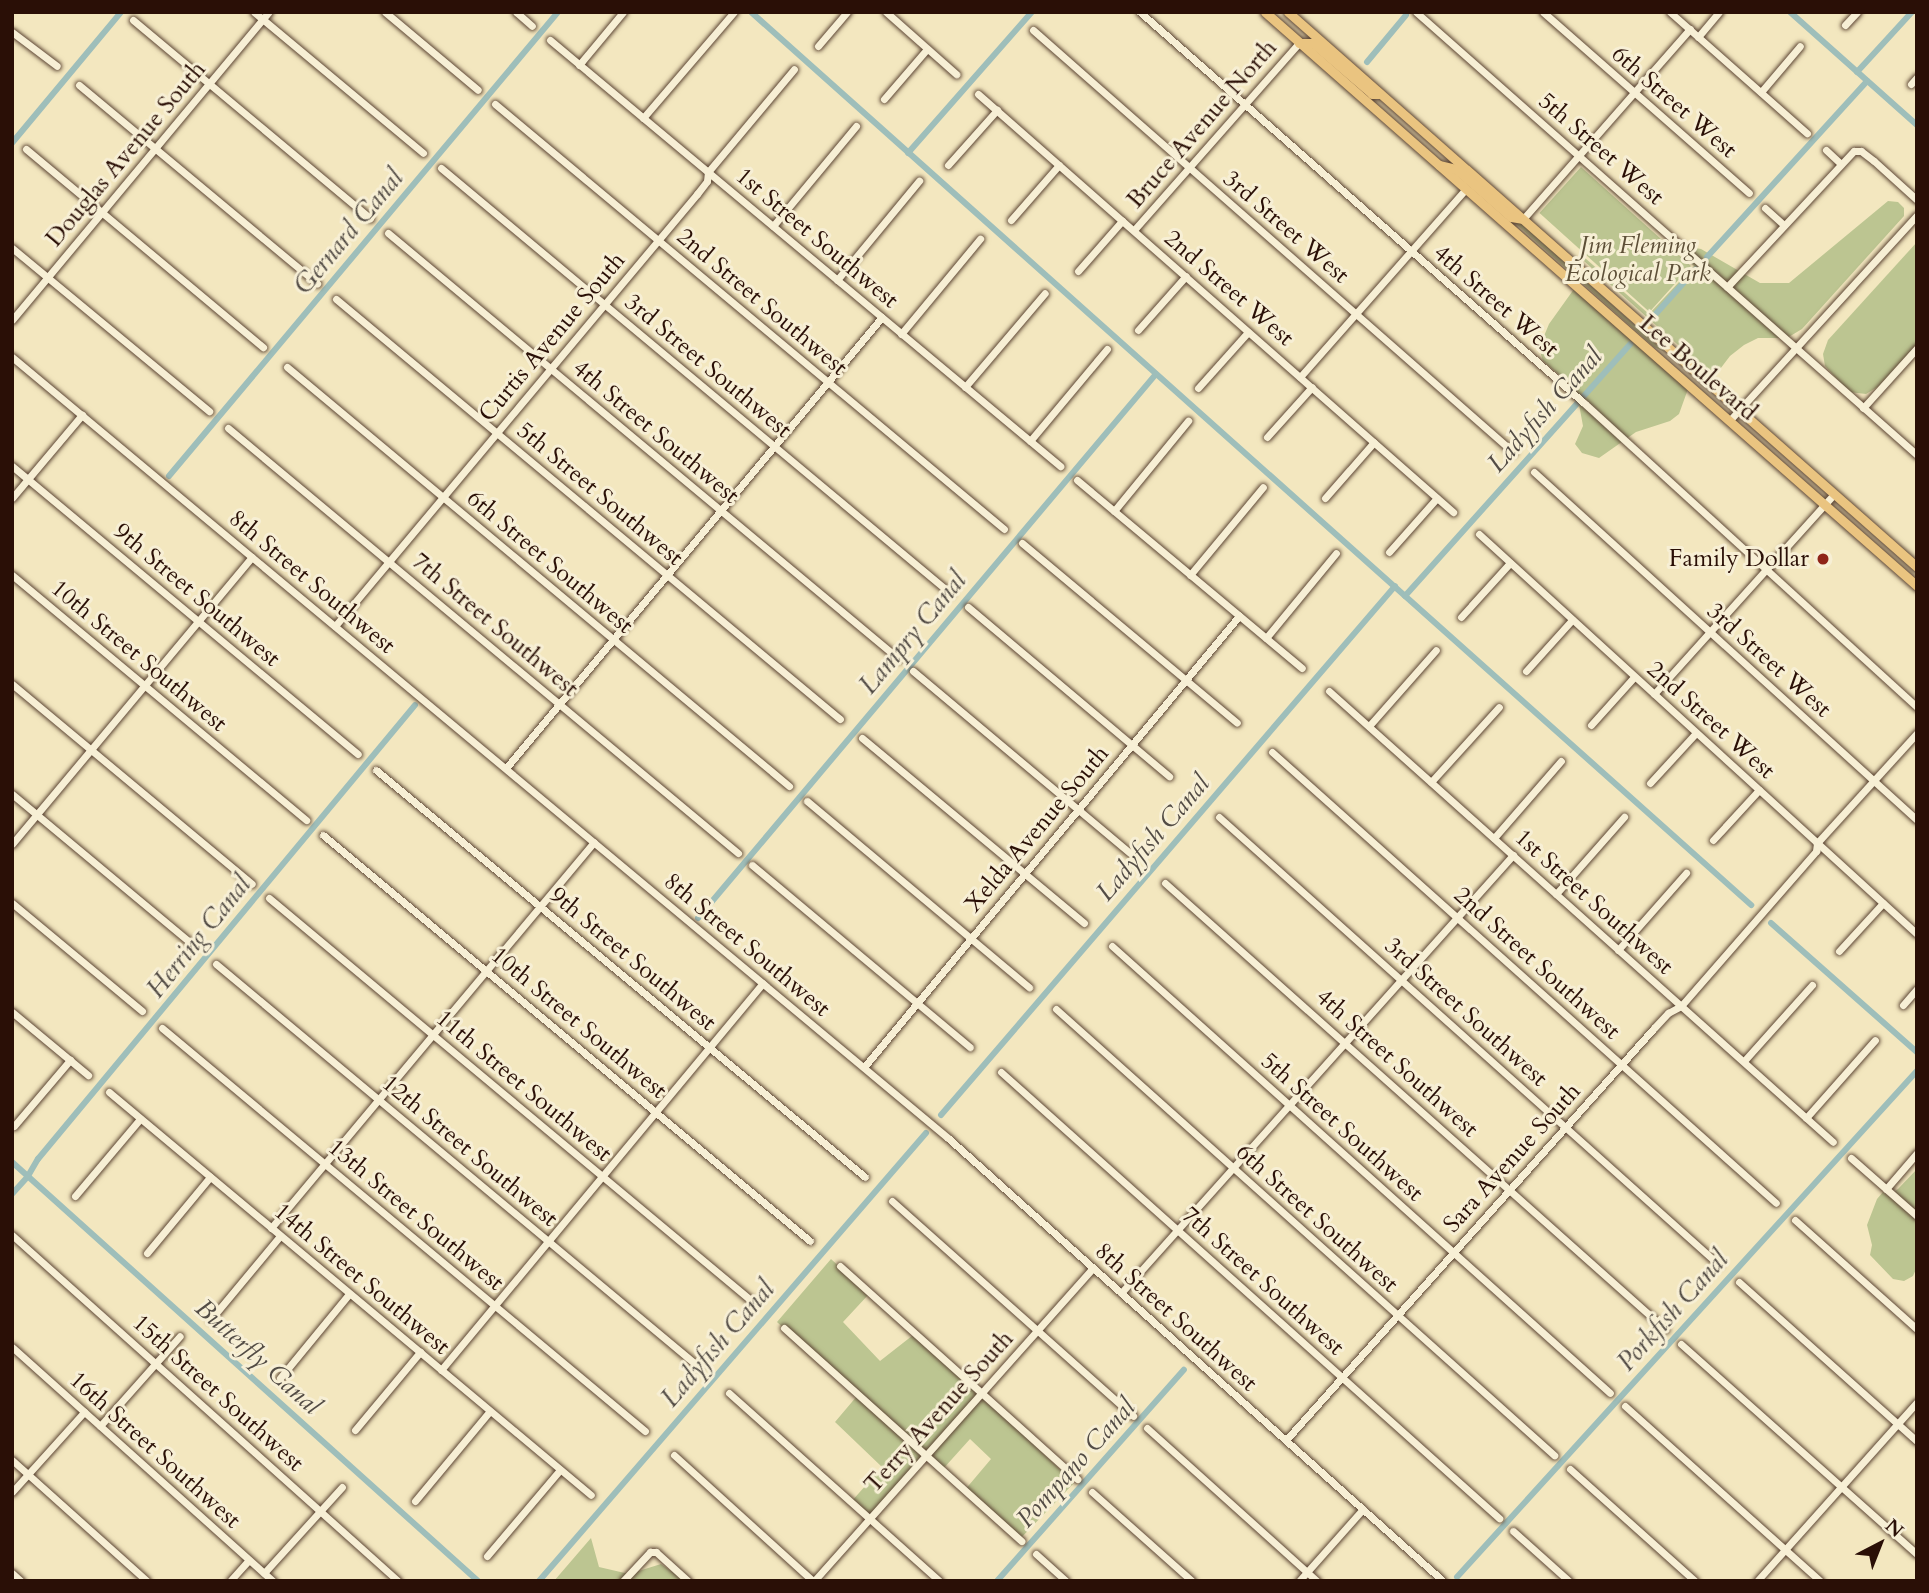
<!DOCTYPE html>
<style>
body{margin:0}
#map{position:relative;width:1929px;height:1593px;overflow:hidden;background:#f3e7bf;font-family:Cardo,serif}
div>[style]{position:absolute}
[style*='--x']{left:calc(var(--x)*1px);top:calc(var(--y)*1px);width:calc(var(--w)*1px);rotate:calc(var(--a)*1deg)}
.green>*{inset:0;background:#bcc591;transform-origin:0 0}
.canal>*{height:6px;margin:-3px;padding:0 3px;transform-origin:3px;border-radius:3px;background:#9ebeba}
.roads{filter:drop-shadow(0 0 2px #5c4534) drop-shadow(0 0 2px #5c4534)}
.minor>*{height:7px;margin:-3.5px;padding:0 3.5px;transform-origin:3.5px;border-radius:3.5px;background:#f7efd5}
.major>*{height:9px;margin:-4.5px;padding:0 4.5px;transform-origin:4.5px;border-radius:4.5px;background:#eac480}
.dots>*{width:19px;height:19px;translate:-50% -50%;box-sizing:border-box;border:4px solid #f7efd5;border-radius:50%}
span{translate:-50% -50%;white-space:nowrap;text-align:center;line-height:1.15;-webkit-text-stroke:6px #f7efd5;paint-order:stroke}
.street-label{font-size:24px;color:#2a0f06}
.park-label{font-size:24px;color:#5d4f37;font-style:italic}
.poi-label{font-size:24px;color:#2a0f06}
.right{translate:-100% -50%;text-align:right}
.water-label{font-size:26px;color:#534c45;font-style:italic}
.frame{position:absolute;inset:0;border:14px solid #2a0f06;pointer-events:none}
.north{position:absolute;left:1845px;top:1509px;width:70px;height:70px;-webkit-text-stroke:5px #f7efd5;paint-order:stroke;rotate:42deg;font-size:19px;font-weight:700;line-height:28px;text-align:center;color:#2a0f06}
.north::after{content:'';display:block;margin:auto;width:24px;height:32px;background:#2a0f06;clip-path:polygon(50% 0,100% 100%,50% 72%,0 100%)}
</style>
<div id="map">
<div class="green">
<div style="left:1581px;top:167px;width:148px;height:62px;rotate:42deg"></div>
<div style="clip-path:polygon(1888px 201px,1898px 202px,1904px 208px,1904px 216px,1802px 329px,1787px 338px,1758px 338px,1744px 345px,1730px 356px,1714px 377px,1584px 261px,1585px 258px,1649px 314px,1694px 266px,1670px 243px,1701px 249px,1760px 283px,1789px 283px)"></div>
<div style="clip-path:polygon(1514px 222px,1520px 222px,1665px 352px,1654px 347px)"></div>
<div style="clip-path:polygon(1917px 242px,1917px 344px,1879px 386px,1866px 394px,1849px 392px,1825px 366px,1823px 354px,1828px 340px)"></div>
<div style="clip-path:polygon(1574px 289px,1688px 389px,1679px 414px,1670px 421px,1636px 432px,1599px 458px,1582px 453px,1575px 444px,1583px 426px,1578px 399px,1570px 384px,1543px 361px,1539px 348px,1549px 324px)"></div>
<div style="clip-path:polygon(1917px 1169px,1917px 1267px,1913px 1276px,1904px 1281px,1893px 1279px,1870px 1255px,1872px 1245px,1867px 1225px,1877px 1199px,1883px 1192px,1888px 1196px,1898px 1189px)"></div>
<div style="clip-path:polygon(831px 1259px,869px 1294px,843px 1322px,880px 1361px,917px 1332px,1074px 1483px,1017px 1542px,964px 1491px,991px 1459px,970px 1439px,943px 1469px,927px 1455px,868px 1520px,851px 1502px,882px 1467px,835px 1422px,857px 1396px,777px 1322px)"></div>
<div style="clip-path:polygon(591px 1538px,599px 1567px,629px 1574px,661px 1564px,685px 1581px,554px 1581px)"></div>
</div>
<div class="canal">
<div style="--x:751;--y:12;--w:1341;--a:41.76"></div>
<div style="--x:1790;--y:12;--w:170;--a:41.7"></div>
<div style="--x:1367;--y:62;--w:61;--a:-50.3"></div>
<div style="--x:1857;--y:72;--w:81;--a:-47.5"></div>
<div style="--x:12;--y:143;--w:170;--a:-50.2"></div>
<div style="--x:908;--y:153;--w:188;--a:-48.7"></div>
<div style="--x:1707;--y:257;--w:238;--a:-47.7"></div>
<div style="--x:1653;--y:317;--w:64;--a:-48.1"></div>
<div style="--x:169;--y:476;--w:605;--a:-50.02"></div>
<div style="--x:1405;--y:596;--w:338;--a:-48.2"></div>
<div style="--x:698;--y:918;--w:711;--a:-49.91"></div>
<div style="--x:1771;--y:923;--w:195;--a:41.5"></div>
<div style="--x:941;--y:1115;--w:697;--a:-49.36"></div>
<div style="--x:12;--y:1162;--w:627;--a:41.96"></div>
<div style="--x:12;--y:1194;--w:24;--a:-48"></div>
<div style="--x:28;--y:1176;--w:20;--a:-60"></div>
<div style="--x:38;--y:1159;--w:590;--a:-50.29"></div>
<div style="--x:1457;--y:1577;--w:684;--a:-47.73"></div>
<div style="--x:539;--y:1581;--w:592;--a:-49.18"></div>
<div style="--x:997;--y:1581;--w:282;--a:-48.5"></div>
</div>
<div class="roads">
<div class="minor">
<div style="--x:254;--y:12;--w:220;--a:39.8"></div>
<div style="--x:385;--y:12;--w:121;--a:40"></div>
<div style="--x:516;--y:12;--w:21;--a:41"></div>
<div style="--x:886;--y:12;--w:94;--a:41.5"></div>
<div style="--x:1140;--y:12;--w:592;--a:41.37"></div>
<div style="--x:1584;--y:403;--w:451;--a:42.4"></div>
<div style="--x:1416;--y:12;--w:669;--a:41.48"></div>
<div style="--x:1543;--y:12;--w:274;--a:41.3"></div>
<div style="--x:1670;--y:12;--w:183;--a:41.5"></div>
<div style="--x:133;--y:20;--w:309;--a:39.9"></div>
<div style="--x:1845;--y:25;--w:18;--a:-47"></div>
<div style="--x:1033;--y:30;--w:639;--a:41.32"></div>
<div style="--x:12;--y:32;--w:56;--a:37.1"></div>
<div style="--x:1698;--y:37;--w:33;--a:-50"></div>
<div style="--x:550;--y:40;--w:665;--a:39.87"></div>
<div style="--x:818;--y:46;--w:45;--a:-49.5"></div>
<div style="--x:579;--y:65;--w:69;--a:-50.3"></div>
<div style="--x:1911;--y:84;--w:9;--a:-49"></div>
<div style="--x:79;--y:85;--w:310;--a:39.8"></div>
<div style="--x:1761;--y:92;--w:60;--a:-49.7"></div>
<div style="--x:978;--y:94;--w:633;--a:41.35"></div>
<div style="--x:884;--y:99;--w:66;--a:-49.3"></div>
<div style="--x:495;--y:104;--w:663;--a:39.86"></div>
<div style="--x:643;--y:118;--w:140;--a:-49.4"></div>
<div style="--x:26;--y:149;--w:309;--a:39.9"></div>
<div style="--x:1826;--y:150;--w:19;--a:43"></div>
<div style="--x:948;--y:165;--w:74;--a:-48.3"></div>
<div style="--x:441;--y:168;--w:663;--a:39.86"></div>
<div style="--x:1765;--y:208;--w:25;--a:42"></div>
<div style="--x:1523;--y:219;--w:253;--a:-48.7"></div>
<div style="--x:1011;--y:220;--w:73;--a:-48.9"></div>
<div style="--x:773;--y:226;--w:130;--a:-50.3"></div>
<div style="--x:1134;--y:230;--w:249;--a:-48.6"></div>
<div style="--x:388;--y:233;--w:665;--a:39.82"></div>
<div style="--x:12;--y:248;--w:256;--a:39.6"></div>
<div style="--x:1078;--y:271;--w:67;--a:-48.7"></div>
<div style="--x:837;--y:280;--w:129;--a:-50.4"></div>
<div style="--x:1727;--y:287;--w:186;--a:-47"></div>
<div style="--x:1854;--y:151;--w:7;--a:0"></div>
<div style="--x:1861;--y:151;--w:16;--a:38"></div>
<div style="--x:1874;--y:161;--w:58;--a:42.2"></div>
<div style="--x:336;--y:299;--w:656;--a:39.81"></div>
<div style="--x:12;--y:320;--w:401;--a:-50.2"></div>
<div style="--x:1138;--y:330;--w:72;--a:-48.4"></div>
<div style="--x:901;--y:334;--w:124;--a:-50.3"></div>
<div style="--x:12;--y:357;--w:1219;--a:39.84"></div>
<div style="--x:948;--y:1138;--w:664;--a:41.83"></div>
<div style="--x:287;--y:367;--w:654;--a:39.85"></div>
<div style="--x:1300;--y:377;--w:251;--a:-48.6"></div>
<div style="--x:965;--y:387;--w:123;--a:-49.6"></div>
<div style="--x:1198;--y:388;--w:75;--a:-48.2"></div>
<div style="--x:1863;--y:408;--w:81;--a:-48"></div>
<div style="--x:1730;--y:420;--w:277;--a:-47.6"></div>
<div style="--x:228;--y:428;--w:664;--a:39.81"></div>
<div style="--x:1267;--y:437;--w:67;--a:-48"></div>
<div style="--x:1030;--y:441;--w:120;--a:-50.1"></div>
<div style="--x:12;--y:466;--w:450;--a:39.8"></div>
<div style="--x:1534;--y:472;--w:517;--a:42.26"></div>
<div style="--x:1077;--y:480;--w:293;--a:39.9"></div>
<div style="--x:12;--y:498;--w:109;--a:-49.9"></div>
<div style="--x:1325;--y:498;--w:74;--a:-48.8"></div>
<div style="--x:1114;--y:511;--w:117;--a:-50.6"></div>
<div style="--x:1479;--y:534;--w:593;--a:42.4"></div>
<div style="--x:1022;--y:543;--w:280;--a:39.9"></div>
<div style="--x:1389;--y:552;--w:72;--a:-48.4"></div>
<div style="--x:12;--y:575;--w:383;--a:39.8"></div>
<div style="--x:1190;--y:575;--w:114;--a:-50.3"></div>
<div style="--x:968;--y:607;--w:263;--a:40.1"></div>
<div style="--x:1461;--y:617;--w:73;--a:-47.8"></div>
<div style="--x:335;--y:626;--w:564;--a:-50.04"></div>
<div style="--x:697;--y:194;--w:16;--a:-52"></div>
<div style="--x:707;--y:181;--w:9;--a:-84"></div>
<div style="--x:708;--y:172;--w:134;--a:-50.1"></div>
<div style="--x:1266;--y:638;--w:110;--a:-50.5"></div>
<div style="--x:913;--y:671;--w:283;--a:40"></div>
<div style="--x:1526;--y:671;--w:69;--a:-48"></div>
<div style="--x:12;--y:684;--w:312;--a:39.8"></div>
<div style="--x:1329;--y:691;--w:676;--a:41.82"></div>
<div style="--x:1654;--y:694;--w:269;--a:-48"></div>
<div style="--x:1591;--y:725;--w:64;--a:-48.1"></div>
<div style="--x:1369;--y:726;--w:101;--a:-48.6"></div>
<div style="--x:862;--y:738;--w:289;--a:39.8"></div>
<div style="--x:1272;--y:752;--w:676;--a:41.82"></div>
<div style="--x:506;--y:768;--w:587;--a:-50.18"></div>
<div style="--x:376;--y:770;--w:636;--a:39.77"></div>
<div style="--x:1431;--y:782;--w:101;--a:-47.8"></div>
<div style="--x:1650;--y:783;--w:68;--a:-47.4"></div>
<div style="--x:12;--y:794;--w:236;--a:39.8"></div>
<div style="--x:807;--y:801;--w:290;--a:40"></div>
<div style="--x:1219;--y:817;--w:670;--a:41.85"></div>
<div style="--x:323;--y:835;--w:634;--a:39.82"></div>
<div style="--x:1494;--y:838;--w:102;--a:-49"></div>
<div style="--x:1713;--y:840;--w:68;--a:-47.4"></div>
<div style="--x:12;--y:844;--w:374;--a:-50.1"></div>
<div style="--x:752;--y:865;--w:284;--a:39.9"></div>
<div style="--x:1165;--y:883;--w:670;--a:41.73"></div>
<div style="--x:1556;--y:894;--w:103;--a:-48.6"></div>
<div style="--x:269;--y:898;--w:632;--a:39.86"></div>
<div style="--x:12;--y:903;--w:169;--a:39.7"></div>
<div style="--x:1112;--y:946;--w:669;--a:41.91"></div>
<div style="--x:1618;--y:950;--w:103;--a:-48.6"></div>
<div style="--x:1839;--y:951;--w:65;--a:-47.5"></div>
<div style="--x:216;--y:964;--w:629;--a:39.84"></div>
<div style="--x:1903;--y:1005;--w:21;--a:-49"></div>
<div style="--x:1056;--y:1009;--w:669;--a:41.85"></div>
<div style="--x:12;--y:1012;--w:99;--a:39.7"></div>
<div style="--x:162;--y:1028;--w:629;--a:39.84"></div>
<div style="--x:1744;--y:1061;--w:102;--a:-48.2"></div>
<div style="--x:864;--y:1067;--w:587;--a:-50.26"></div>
<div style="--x:1001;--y:1072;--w:669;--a:41.85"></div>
<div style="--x:109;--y:1092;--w:628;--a:39.9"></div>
<div style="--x:1806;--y:1118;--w:104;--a:-48.5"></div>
<div style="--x:14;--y:1126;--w:87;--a:-49.7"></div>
<div style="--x:1851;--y:1158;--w:88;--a:41.3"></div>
<div style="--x:1886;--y:1189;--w:48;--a:-49.3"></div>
<div style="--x:75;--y:1196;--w:101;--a:-49.8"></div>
<div style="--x:892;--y:1201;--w:323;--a:41.7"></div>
<div style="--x:1795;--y:1220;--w:164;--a:41.8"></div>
<div style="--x:271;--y:1228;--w:503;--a:-50.08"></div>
<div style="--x:12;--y:1235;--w:518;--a:41.87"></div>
<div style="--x:147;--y:1253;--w:99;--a:-50.3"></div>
<div style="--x:840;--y:1266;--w:319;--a:41.9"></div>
<div style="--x:1739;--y:1282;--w:239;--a:41.8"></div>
<div style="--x:1121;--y:1293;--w:588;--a:-48.17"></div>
<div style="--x:211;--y:1319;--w:108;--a:-50.3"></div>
<div style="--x:784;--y:1328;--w:319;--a:41.9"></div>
<div style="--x:1681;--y:1344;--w:316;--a:41.7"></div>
<div style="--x:12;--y:1347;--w:351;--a:41.9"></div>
<div style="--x:441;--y:1370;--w:503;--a:-50.24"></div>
<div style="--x:280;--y:1378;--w:109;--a:-50.6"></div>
<div style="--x:729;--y:1393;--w:282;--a:41.8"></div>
<div style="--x:1625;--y:1406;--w:262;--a:41.9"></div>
<div style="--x:100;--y:1426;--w:120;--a:-48.4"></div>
<div style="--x:1147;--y:1428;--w:229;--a:42"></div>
<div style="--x:355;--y:1430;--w:102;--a:-50.2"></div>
<div style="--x:1286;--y:1440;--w:552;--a:-48.23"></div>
<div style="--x:1654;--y:1028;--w:21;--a:-47"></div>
<div style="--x:1668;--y:1013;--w:15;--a:-28"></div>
<div style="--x:1681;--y:1006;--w:206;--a:-48.9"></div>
<div style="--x:1816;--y:851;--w:8;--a:-83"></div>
<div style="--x:1817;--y:843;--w:149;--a:-47.7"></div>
<div style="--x:674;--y:1455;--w:188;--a:42.2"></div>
<div style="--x:12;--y:1460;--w:181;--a:41.9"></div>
<div style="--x:1570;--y:1469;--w:168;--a:41.9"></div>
<div style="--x:12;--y:1492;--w:108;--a:-48"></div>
<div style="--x:1092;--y:1492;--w:134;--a:41.7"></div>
<div style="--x:415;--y:1501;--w:117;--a:-50.2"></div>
<div style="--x:1513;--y:1531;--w:75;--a:41.8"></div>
<div style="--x:1036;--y:1554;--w:40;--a:42"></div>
<div style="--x:487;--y:1556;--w:113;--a:-49.7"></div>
<div style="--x:12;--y:1573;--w:12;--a:42"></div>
<div style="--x:264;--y:1573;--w:116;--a:-47.8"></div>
<div style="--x:230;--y:1581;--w:28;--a:-48"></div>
<div style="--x:623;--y:1581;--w:40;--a:-47"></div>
<div style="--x:650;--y:1552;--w:6;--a:0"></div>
<div style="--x:656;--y:1552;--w:43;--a:42.2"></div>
<div style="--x:814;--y:1581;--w:419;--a:-48.3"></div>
<div style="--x:1299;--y:1581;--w:96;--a:-48.4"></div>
<div style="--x:1757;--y:1581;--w:240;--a:-48.2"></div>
</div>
<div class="major">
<div style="--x:1265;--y:12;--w:869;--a:41.36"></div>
<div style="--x:1288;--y:12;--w:839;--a:41.42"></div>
<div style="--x:1299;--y:43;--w:14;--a:0"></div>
<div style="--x:1313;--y:43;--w:78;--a:40.8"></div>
<div style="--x:1372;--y:94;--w:7;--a:0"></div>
<div style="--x:1439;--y:165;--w:17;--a:13"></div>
<div style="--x:1456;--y:169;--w:73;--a:41.1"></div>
<div style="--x:1511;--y:217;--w:11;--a:10"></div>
</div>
</div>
<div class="dots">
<div style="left:1823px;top:559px;background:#8f2418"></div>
</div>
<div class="street-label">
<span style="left:1674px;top:102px;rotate:41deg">6th Street West</span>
<span style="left:1202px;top:124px;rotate:-49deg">Bruce Avenue North</span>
<span style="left:1601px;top:149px;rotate:41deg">5th Street West</span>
<span style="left:126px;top:154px;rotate:-50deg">Douglas Avenue South</span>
<span style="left:1286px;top:227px;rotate:41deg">3rd Street West</span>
<span style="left:817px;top:238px;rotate:40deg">1st Street Southwest</span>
<span style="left:1229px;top:288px;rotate:41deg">2nd Street West</span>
<span style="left:1496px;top:301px;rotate:41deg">4th Street West</span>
<span style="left:762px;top:302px;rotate:40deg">2nd Street Southwest</span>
<span style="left:552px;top:337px;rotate:-50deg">Curtis Avenue South</span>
<span style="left:708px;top:366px;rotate:40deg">3rd Street Southwest</span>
<span style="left:1698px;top:368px;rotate:41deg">Lee Boulevard</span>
<span style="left:656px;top:432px;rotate:40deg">4th Street Southwest</span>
<span style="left:600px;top:494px;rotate:40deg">5th Street Southwest</span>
<span style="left:550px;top:562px;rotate:40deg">6th Street Southwest</span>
<span style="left:312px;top:582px;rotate:40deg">8th Street Southwest</span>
<span style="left:197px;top:595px;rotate:40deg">9th Street Southwest</span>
<span style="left:495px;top:625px;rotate:40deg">7th Street Southwest</span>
<span style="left:139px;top:656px;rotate:40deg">10th Street Southwest</span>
<span style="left:1769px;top:660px;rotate:42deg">3rd Street West</span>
<span style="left:1711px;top:720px;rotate:42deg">2nd Street West</span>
<span style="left:1037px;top:829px;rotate:-50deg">Xelda Avenue South</span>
<span style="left:1594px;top:902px;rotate:42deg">1st Street Southwest</span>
<span style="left:747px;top:945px;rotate:40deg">8th Street Southwest</span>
<span style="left:633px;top:959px;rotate:40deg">9th Street Southwest</span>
<span style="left:1537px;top:963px;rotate:42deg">2nd Street Southwest</span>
<span style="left:1466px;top:1012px;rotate:42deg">3rd Street Southwest</span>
<span style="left:579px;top:1023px;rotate:40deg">10th Street Southwest</span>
<span style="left:1397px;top:1063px;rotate:42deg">4th Street Southwest</span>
<span style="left:524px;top:1086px;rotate:40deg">11th Street Southwest</span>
<span style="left:1342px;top:1127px;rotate:42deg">5th Street Southwest</span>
<span style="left:470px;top:1151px;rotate:40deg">12th Street Southwest</span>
<span style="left:1512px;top:1158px;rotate:-48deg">Sara Avenue South</span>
<span style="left:416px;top:1215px;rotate:40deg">13th Street Southwest</span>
<span style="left:1317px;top:1218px;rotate:42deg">6th Street Southwest</span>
<span style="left:362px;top:1279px;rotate:40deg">14th Street Southwest</span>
<span style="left:1263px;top:1281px;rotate:42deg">7th Street Southwest</span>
<span style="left:1176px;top:1317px;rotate:42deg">8th Street Southwest</span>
<span style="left:218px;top:1393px;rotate:42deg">15th Street Southwest</span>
<span style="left:939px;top:1412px;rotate:-48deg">Terry Avenue South</span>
<span style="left:155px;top:1450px;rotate:42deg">16th Street Southwest</span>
</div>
<div class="park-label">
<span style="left:1638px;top:260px">Jim Fleming<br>Ecological Park</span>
</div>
<div class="poi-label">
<span class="right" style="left:1809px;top:559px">Family Dollar</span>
</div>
<div class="water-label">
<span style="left:349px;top:232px;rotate:-50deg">Gernard Canal</span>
<span style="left:1545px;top:410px;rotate:-48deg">Ladyfish Canal</span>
<span style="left:913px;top:633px;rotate:-50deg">Lampry Canal</span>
<span style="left:1153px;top:838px;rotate:-49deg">Ladyfish Canal</span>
<span style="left:199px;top:937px;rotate:-51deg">Herring Canal</span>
<span style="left:1673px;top:1311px;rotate:-48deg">Porkfish Canal</span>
<span style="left:718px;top:1344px;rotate:-49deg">Ladyfish Canal</span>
<span style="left:258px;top:1357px;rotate:42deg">Butterfly Canal</span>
<span style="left:1076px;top:1463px;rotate:-48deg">Pompano Canal</span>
</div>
<div class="frame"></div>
<div class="north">N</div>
</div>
